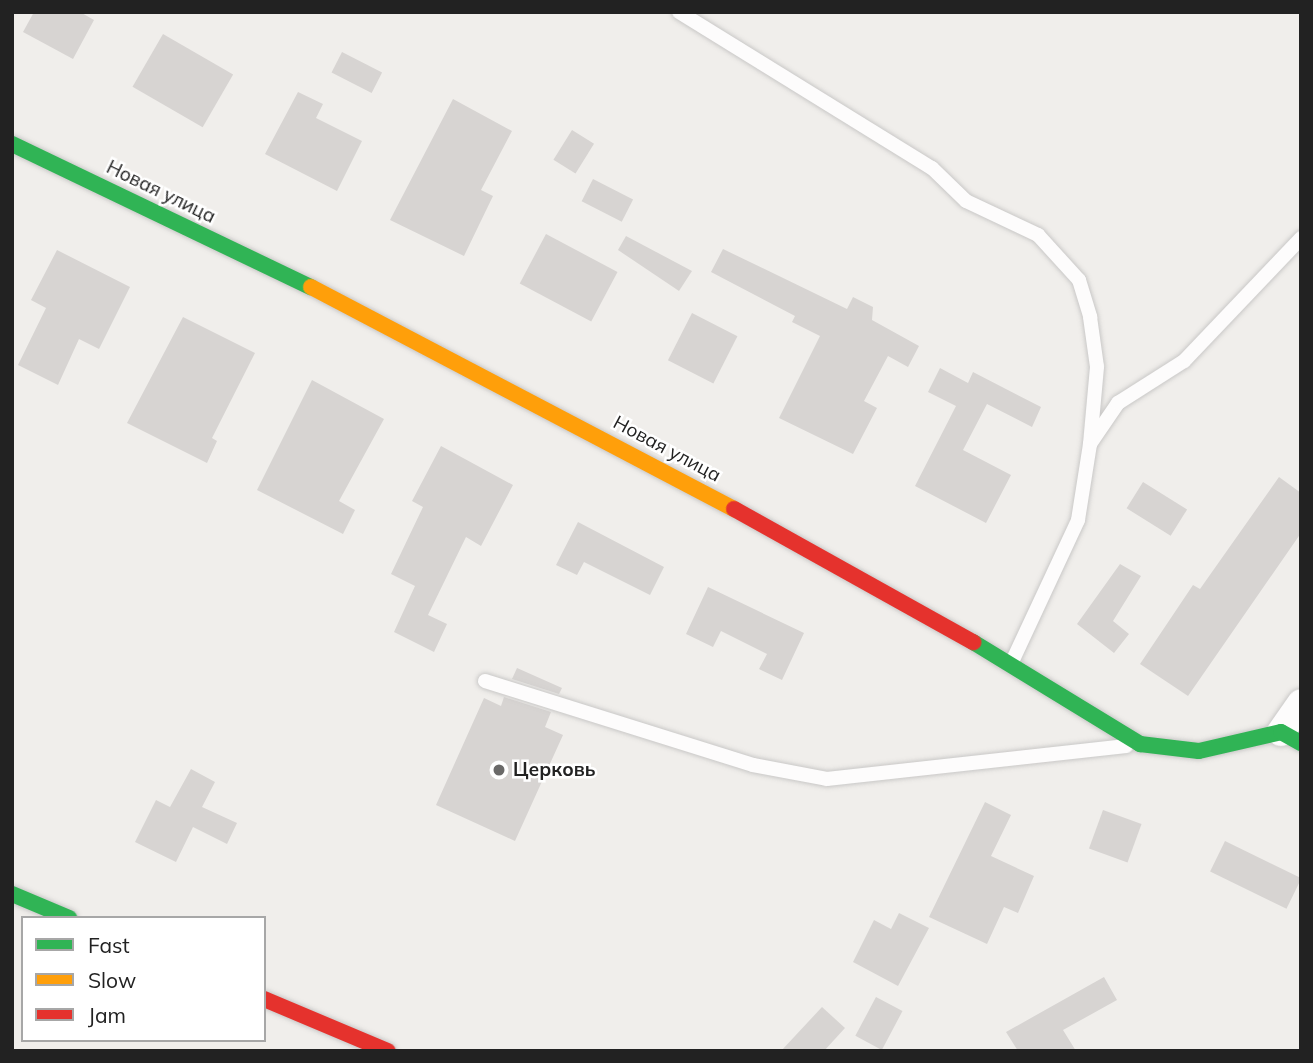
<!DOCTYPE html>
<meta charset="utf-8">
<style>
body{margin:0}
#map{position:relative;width:1313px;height:1063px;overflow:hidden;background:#f0eeeb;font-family:Mulish,sans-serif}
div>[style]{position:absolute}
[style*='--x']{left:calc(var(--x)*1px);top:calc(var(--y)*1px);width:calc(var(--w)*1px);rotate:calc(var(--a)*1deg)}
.building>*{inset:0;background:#d7d4d2;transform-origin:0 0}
.roads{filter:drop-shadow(0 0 2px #c9c8c7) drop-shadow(0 0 2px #c9c8c7)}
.lane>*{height:14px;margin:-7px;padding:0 7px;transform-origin:7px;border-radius:7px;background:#fdfcfc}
.street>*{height:28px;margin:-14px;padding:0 14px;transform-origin:14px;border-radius:14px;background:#fdfcfc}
.fast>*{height:16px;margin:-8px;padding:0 8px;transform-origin:8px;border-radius:8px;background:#30b455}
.slow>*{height:16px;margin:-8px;padding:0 8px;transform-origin:8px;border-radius:8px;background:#ff9f0a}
.jam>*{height:16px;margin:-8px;padding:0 8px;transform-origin:8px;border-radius:8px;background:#e5322d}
.dots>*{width:19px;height:19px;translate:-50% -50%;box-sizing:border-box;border:4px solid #fff;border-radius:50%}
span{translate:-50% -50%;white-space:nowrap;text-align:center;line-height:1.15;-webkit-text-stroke:5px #fff;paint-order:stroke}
.street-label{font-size:19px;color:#222}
.poi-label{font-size:19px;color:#222;font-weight:700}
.left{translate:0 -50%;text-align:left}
.frame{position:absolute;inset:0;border:14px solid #222;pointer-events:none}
.legend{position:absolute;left:21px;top:916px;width:245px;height:126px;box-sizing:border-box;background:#fff;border:2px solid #a7a7a7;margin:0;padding:9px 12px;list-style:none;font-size:21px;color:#222}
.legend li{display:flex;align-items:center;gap:14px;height:35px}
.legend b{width:35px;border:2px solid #a7a7a7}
</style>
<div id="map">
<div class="building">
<div style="clip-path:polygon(34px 12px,80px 12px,94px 20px,73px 59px,23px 32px)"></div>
<div style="left:163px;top:34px;width:81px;height:61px;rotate:30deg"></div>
<div style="left:342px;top:52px;width:45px;height:23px;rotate:27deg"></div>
<div style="clip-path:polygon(298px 92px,323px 104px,316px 118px,362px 141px,337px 191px,265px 154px)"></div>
<div style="clip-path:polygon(453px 99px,512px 131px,481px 190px,493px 196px,464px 256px,390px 220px)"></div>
<div style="left:572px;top:130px;width:26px;height:35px;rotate:32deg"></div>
<div style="left:593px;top:179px;width:45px;height:25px;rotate:27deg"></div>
<div style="left:546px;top:234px;width:81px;height:56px;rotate:28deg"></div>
<div style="clip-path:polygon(626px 236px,692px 271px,679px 291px,618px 250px)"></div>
<div style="clip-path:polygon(723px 249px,847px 309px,853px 297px,873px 307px,872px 320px,919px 346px,908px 367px,888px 356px,864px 401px,877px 408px,853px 454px,779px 418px,820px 336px,792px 322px,795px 316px,711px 272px)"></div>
<div style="clip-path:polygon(57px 250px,130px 287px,99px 349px,79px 339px,58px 385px,18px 365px,46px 308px,31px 300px)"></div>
<div style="left:692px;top:313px;width:51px;height:53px;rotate:27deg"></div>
<div style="clip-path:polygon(183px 317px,255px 353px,212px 438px,217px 441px,207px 463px,127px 423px)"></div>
<div style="clip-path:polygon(940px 368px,968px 383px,973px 372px,1041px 407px,1032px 427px,987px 404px,963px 450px,1011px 475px,986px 523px,915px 486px,956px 406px,928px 392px)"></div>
<div style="clip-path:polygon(312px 380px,384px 419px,339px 501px,355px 510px,343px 534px,257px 490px)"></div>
<div style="clip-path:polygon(441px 446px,513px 485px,481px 546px,466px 537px,428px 615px,447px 624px,434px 652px,394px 632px,415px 586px,391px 574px,423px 507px,412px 501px)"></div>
<div style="clip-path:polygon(1279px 477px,1301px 493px,1301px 533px,1188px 696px,1140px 664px,1193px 585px,1200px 589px)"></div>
<div style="left:1143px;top:482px;width:52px;height:31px;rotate:32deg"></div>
<div style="clip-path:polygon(578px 522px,664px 567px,650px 595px,584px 562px,577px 575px,556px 565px)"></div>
<div style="clip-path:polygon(1120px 564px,1141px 576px,1113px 621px,1129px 634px,1114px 653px,1077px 624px)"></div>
<div style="clip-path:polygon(708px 587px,804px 633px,782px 680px,759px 669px,767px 654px,721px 631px,713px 647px,686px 634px)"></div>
<div style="clip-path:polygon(517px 668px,562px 688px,559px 694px,512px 679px)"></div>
<div style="clip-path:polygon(504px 697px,551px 712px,545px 727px,563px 735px,515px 841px,436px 805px,484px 698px,501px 706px)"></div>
<div style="clip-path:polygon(191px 769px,215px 782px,202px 807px,237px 823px,227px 844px,193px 827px,176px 862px,135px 842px,156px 800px,170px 807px)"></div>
<div style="clip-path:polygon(985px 802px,1011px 815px,991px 856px,1034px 876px,1018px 913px,1004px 907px,987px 944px,929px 917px)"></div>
<div style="left:1103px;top:810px;width:41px;height:41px;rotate:20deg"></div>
<div style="left:1225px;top:841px;width:85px;height:34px;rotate:26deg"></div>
<div style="clip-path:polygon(899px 913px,929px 928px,898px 986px,853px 962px,874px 920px,891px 929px)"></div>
<div style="clip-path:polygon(1104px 977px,1117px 1000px,1063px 1030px,1076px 1051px,1018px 1051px,1006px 1032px)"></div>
<div style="left:876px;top:997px;width:30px;height:44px;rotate:28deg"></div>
<div style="clip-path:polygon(822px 1007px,845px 1028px,824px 1051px,781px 1051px)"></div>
</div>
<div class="roads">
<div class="lane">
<div style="--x:679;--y:12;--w:297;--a:31.7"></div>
<div style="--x:932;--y:168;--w:47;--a:44.1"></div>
<div style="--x:966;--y:201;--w:80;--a:25.3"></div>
<div style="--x:1038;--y:235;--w:61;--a:47.7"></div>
<div style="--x:1079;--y:280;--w:39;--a:73"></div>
<div style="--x:1090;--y:317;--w:50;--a:82"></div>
<div style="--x:1097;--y:367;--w:77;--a:95.2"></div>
<div style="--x:1011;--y:664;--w:159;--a:-65"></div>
<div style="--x:1078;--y:520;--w:77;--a:-81"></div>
<div style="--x:1090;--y:444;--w:50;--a:-55.7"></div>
<div style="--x:1118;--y:403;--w:78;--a:-32.5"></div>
<div style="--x:1184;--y:361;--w:170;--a:-46.4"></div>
<div style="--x:485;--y:681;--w:281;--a:17.4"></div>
<div style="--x:753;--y:765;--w:75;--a:10.7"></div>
<div style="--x:827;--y:779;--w:301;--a:-6.3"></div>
</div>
<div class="street">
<div style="--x:1281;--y:732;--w:35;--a:-55"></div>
</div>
<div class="fast">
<div style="--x:12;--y:144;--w:331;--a:25.6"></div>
<div style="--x:973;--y:642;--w:196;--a:31.4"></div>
<div style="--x:1140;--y:744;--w:59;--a:6.8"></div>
<div style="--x:1199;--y:751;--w:84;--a:-13"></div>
<div style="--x:1281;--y:732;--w:23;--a:29"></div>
<div style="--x:12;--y:894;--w:62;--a:22.8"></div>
</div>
<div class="slow">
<div style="--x:311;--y:287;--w:478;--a:27.7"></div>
</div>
<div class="jam">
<div style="--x:734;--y:509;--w:274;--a:29.1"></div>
<div style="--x:264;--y:999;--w:134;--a:22.8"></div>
</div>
</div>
<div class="dots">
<div style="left:499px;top:770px;background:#6a6968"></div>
</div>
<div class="street-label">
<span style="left:161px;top:192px;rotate:26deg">Новая улица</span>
<span style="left:667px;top:449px;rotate:28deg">Новая улица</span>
</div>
<div class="poi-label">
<span class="left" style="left:513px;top:770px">Церковь</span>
</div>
<div class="frame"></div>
<ul class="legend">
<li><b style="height:9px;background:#30b455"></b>Fast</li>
<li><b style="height:9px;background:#ff9f0a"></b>Slow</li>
<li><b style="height:9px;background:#e5322d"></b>Jam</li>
</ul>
</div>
